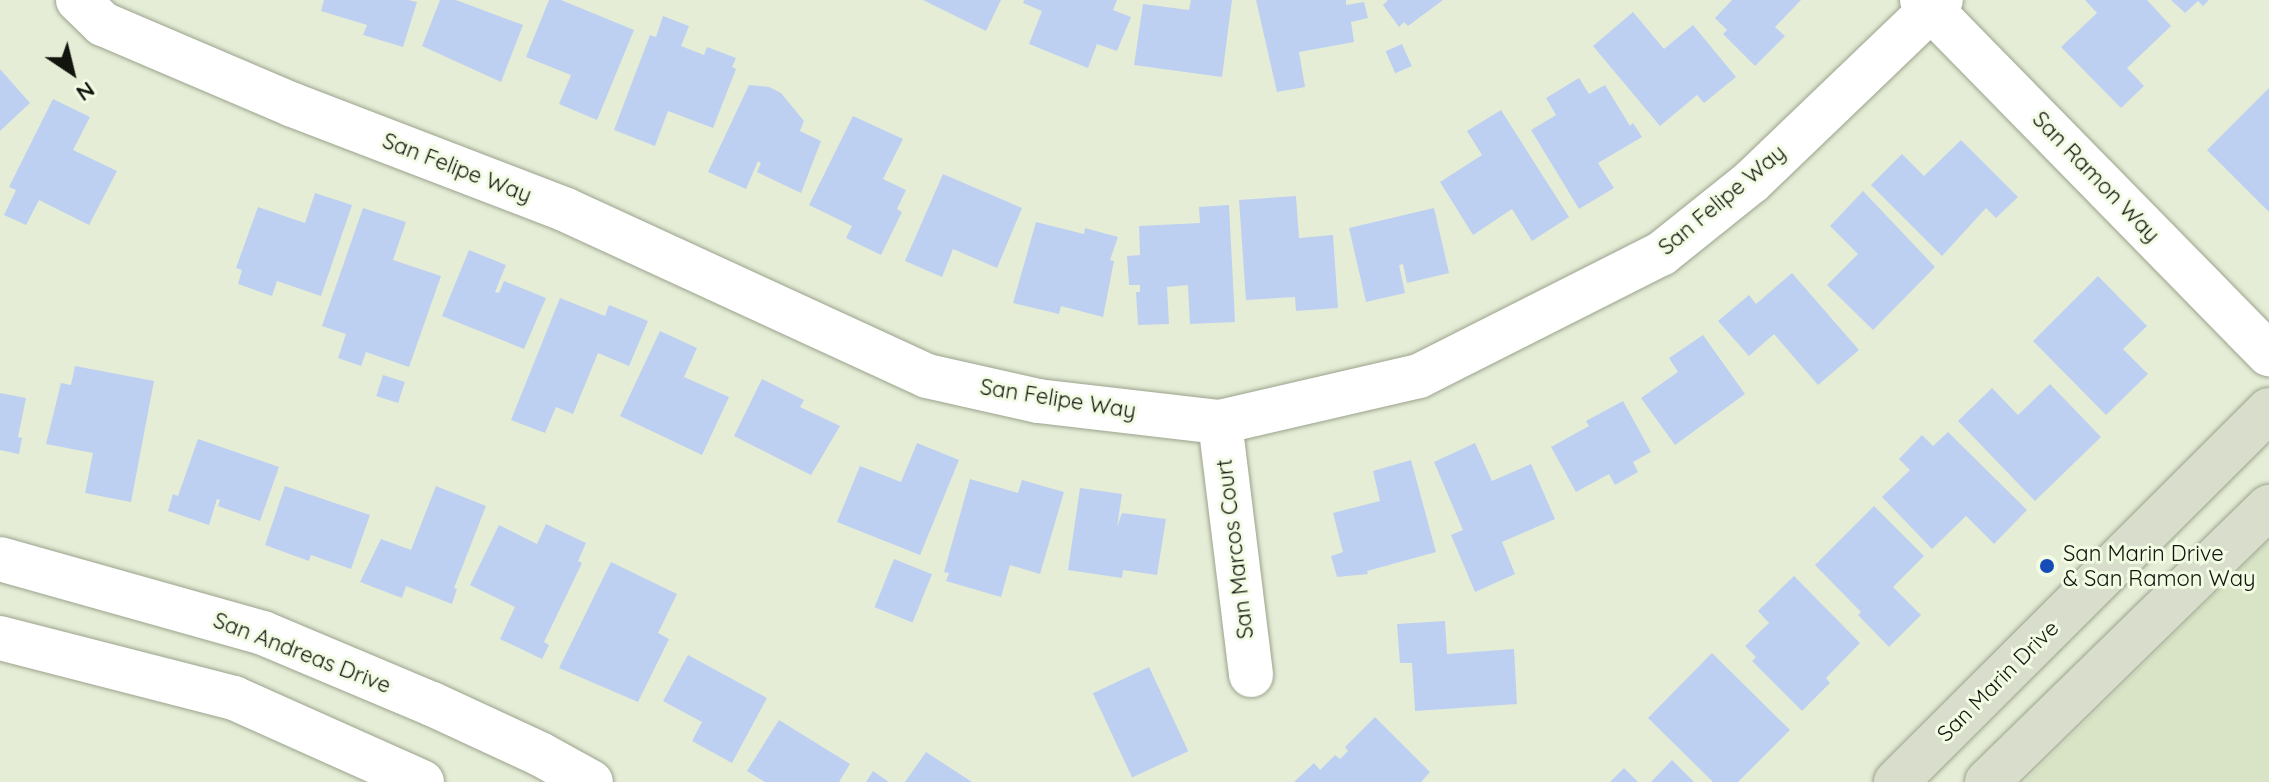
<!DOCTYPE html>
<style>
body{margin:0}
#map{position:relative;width:2269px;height:782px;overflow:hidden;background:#e5edd6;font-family:Quicksand,sans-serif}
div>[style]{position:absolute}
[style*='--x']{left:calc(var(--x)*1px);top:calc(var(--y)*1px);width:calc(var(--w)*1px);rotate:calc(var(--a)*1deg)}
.built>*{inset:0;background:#d8e4c5}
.building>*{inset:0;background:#bed0f1;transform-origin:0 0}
.roads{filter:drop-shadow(0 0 2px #9ba38d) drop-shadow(0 0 2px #9ba38d)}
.street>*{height:44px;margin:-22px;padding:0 22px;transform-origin:22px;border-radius:22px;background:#fff}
.secondary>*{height:44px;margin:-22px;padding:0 22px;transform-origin:22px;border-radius:22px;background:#d8decb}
.dots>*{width:22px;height:22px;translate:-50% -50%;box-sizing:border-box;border:4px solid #f2fbe3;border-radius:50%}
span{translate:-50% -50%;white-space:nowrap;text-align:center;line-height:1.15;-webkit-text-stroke:6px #f2fbe3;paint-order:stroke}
.street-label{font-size:22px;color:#12150d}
.poi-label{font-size:22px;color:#12150d}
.left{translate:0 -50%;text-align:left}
.north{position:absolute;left:32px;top:32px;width:80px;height:80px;-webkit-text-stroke:6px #f2fbe3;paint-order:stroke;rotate:145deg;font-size:22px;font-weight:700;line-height:32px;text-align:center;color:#12150d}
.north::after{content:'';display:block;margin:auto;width:28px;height:36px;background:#12150d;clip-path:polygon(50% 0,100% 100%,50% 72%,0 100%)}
</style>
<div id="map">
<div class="built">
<div style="clip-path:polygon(2269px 540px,2269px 782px,2024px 782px)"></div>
</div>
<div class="building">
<div style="clip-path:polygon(324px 0,408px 0,417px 2px,403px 47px,363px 35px,367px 25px,321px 11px)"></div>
<div style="clip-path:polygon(440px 0,456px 0,523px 25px,501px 82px,422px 46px)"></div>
<div style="clip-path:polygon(549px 0,561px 0,634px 30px,597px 120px,559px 104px,571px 75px,526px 57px)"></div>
<div style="clip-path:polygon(923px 0,1001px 0,986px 31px)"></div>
<div style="clip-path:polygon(1024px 0,1117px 0,1113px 10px,1131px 17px,1117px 51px,1097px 44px,1088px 68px,1029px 44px,1042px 11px,1023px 3px)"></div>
<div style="clip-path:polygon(1191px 0,1232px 0,1222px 77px,1134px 65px,1143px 4px,1189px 10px)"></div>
<div style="clip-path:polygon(1256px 0,1346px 0,1346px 5px,1364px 2px,1368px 18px,1351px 22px,1354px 42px,1299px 52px,1305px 87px,1277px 92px)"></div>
<div style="clip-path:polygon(1388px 0,1443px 0,1408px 26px,1404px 22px,1399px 27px,1383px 5px)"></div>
<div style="clip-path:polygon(1732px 0,1801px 0,1775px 27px,1785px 36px,1755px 66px,1723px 34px,1727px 30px,1715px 18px)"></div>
<div style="clip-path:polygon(2085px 0,2147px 0,2171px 26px,2127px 68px,2144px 86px,2121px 108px,2061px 47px,2097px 13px)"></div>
<div style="clip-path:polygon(2171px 0,2209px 0,2203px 6px,2198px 1px,2185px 13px)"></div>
<div style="clip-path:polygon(1633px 12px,1664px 49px,1693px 25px,1736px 77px,1704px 103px,1697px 95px,1660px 126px,1593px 46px)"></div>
<div style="clip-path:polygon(663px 16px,689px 26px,681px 46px,704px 55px,707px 47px,736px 58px,732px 67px,736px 69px,713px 128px,668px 111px,655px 146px,614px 130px,650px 35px,656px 37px)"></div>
<div style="left:1402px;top:44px;width:24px;height:18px;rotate:66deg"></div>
<div style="clip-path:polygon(0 69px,30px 103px,0 131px)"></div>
<div style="clip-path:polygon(1579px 78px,1589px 94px,1605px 85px,1630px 126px,1633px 123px,1642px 137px,1598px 163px,1614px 188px,1579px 209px,1531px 130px,1556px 115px,1546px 98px)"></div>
<div style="clip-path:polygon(749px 85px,769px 87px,781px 93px,804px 121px,800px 131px,821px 141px,801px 193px,757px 172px,761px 163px,758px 161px,746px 189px,708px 172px)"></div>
<div style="clip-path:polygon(2269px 88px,2269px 212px,2207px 150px)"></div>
<div style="clip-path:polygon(53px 99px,90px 117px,73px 150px,117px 171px,89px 225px,39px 200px,26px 225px,4px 215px,16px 190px,9px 187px)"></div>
<div style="clip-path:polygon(1501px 110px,1569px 217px,1532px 241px,1512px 209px,1473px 235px,1440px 182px,1482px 155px,1467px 131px)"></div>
<div style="clip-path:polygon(853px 116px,903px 139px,883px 179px,906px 190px,897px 209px,902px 212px,881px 255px,846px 238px,852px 226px,809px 205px)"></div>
<div style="clip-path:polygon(1961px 140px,2018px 197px,1996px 218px,1986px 208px,1942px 256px,1871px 185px,1902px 154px,1924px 176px)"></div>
<div style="clip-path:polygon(943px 174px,1022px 208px,997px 268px,953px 249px,942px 277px,905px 261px)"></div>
<div style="clip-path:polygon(1863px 191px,1935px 267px,1873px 330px,1827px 285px,1858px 254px,1830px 226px)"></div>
<div style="clip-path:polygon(315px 193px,352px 205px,321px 296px,277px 281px,272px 296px,238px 284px,242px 270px,236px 268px,258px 207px,305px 223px)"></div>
<div style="clip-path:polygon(1296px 196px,1299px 238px,1333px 235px,1338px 308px,1296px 311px,1295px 297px,1246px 300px,1239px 200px)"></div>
<div style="clip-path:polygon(1229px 205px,1235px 322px,1190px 324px,1188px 285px,1167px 287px,1169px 324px,1138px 325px,1136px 292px,1140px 292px,1140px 285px,1129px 285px,1127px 256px,1140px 255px,1139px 226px,1200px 223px,1199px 207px)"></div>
<div style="clip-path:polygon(363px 208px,406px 222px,393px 260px,441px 276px,409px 367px,366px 352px,361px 366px,338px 358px,346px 334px,322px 326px)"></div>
<div style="clip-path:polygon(1434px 208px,1449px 273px,1407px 283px,1403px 264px,1399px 265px,1405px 293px,1366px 302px,1349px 228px)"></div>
<div style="clip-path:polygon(1036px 222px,1084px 234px,1085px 228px,1118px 237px,1110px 260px,1114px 261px,1103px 317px,1061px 306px,1059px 314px,1013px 303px)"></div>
<div style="clip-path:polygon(469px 250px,506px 265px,495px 292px,499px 293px,504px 281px,546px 298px,524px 349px,442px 316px)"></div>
<div style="clip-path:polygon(1792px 273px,1859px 350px,1818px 385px,1774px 334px,1749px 356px,1718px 321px,1749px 295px,1756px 304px)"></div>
<div style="clip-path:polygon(2098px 276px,2147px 326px,2123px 349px,2148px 374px,2106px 415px,2033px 341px)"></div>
<div style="clip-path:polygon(560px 298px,605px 316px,609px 305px,648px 321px,629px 366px,598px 353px,573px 414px,556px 407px,545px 433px,511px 420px)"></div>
<div style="clip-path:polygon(660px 331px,697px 348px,684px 377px,729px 397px,702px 455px,620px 416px)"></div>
<div style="clip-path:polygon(1703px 335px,1745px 394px,1675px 445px,1641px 398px,1678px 372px,1669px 358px)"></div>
<div style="clip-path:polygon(75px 366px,154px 381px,131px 502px,85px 493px,93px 453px,46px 444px,61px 383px,71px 385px)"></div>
<div style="left:383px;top:375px;width:23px;height:22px;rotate:18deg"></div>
<div style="clip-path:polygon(762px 379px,804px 400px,800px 407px,840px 426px,811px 475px,734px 436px)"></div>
<div style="clip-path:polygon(2050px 384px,2101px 437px,2035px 501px,1958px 421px,1992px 388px,2018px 415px)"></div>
<div style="clip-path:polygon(0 393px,26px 398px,18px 437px,22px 438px,19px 454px,0 450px)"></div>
<div style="clip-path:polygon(1623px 401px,1651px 452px,1633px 462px,1638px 472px,1615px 485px,1609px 474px,1576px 492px,1551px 447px,1589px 426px,1586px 421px)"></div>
<div style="clip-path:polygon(1948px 432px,2027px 510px,1994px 544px,1966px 516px,1932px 549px,1882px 497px,1910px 470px,1899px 459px,1922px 435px,1933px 446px)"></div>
<div style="clip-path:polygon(198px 439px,279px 467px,260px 521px,218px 506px,220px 500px,217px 499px,209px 525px,168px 511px,173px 494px,178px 496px)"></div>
<div style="clip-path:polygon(917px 443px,959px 460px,920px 555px,837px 522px,860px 466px,901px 482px)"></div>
<div style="clip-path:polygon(1475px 443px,1492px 481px,1531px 464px,1555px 519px,1502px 542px,1515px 574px,1475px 592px,1451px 535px,1463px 530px,1434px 462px)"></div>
<div style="clip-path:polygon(1411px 460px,1436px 552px,1367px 571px,1368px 574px,1337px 577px,1331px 556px,1343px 552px,1333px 513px,1380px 501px,1373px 471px)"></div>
<div style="clip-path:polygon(970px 479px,1018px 493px,1022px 480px,1064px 492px,1040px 574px,1010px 565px,1001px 597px,946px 581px,949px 573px,944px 572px)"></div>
<div style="clip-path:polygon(285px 486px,370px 515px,351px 569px,311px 555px,309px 561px,265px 545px)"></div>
<div style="clip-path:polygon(436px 486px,486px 506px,454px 588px,457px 589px,452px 604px,406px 586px,402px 598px,360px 582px,381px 539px,411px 550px)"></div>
<div style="clip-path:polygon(1080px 488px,1122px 494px,1117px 527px,1122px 513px,1166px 519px,1157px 575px,1123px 570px,1122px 578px,1068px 570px)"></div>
<div style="clip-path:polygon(1874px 506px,1924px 556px,1893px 587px,1921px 615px,1889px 647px,1858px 615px,1861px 612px,1815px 565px)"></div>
<div style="clip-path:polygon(546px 524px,586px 543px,578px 561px,582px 563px,544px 642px,549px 645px,542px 659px,500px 639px,515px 607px,470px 585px,499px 525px,537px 544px)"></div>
<div style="left:894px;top:559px;width:41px;height:52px;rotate:22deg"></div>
<div style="clip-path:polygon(611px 562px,677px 594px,658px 633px,669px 639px,638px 702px,559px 668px)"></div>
<div style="clip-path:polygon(1794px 576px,1860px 643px,1826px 678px,1830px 683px,1802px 711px,1752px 661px,1756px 657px,1745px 646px,1769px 623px,1758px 611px)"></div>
<div style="clip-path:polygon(1445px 621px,1447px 654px,1514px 649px,1517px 704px,1415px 711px,1412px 663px,1400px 663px,1397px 624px)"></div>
<div style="clip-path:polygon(1712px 653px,1790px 730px,1738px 782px,1713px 782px,1648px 718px)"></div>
<div style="clip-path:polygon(688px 655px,767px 698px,732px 763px,692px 741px,702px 722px,663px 701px)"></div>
<div style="left:1149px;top:667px;width:93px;height:62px;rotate:65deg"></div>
<div style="clip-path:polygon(1375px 717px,1430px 772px,1421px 782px,1294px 782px,1314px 763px,1320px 770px,1335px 755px,1340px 759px,1348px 751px,1345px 747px)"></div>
<div style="clip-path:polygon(779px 720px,850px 764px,839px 782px,765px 782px,747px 771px)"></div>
<div style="clip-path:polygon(926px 752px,972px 782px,905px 782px)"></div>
<div style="clip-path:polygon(1672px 760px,1694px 782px,1651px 782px)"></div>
<div style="clip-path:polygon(1624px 768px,1638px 782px,1610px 782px)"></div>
<div style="clip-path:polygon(873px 771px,889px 782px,866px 782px)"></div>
</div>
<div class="roads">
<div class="street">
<div style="--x:78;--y:0;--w:35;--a:44"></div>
<div style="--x:103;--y:24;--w:207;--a:23.1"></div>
<div style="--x:293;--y:105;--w:292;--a:21"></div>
<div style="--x:566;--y:210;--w:397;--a:24.7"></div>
<div style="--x:927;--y:376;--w:114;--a:12.7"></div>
<div style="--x:1038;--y:401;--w:183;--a:6.6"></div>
<div style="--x:1220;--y:422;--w:204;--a:-13"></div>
<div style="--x:1419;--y:376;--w:271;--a:-26.8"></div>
<div style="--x:1661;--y:254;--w:115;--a:-38.7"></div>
<div style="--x:1751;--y:182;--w:263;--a:-43.8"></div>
<div style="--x:1922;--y:0;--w:496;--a:45.6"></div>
<div style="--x:1220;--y:422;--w:255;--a:83"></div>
<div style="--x:0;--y:559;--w:273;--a:15.7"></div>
<div style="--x:263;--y:633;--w:183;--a:22.8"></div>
<div style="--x:432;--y:704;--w:119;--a:24.8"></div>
<div style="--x:540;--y:754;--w:58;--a:28.8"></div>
<div style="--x:0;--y:638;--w:242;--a:14.4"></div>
<div style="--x:234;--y:698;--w:206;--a:24.1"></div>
</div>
<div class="secondary">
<div style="--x:1896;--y:782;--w:527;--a:-44.92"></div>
<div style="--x:1987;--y:782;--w:394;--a:-44.3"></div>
</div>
</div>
<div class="dots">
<div style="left:2047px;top:566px;background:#154cb8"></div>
</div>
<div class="street-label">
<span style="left:457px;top:168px;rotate:21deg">San Felipe Way</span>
<span style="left:2096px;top:177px;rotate:46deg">San Ramon Way</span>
<span style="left:1722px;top:200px;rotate:-40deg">San Felipe Way</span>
<span style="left:1058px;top:399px;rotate:9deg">San Felipe Way</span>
<span style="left:1235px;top:549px;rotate:-97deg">San Marcos Court</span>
<span style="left:302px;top:653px;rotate:21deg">San Andreas Drive</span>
<span style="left:1998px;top:681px;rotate:-45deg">San Marin Drive</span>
</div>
<div class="poi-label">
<span class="left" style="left:2063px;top:566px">San Marin Drive<br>&amp; San Ramon Way</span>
</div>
<div class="north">N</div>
</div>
